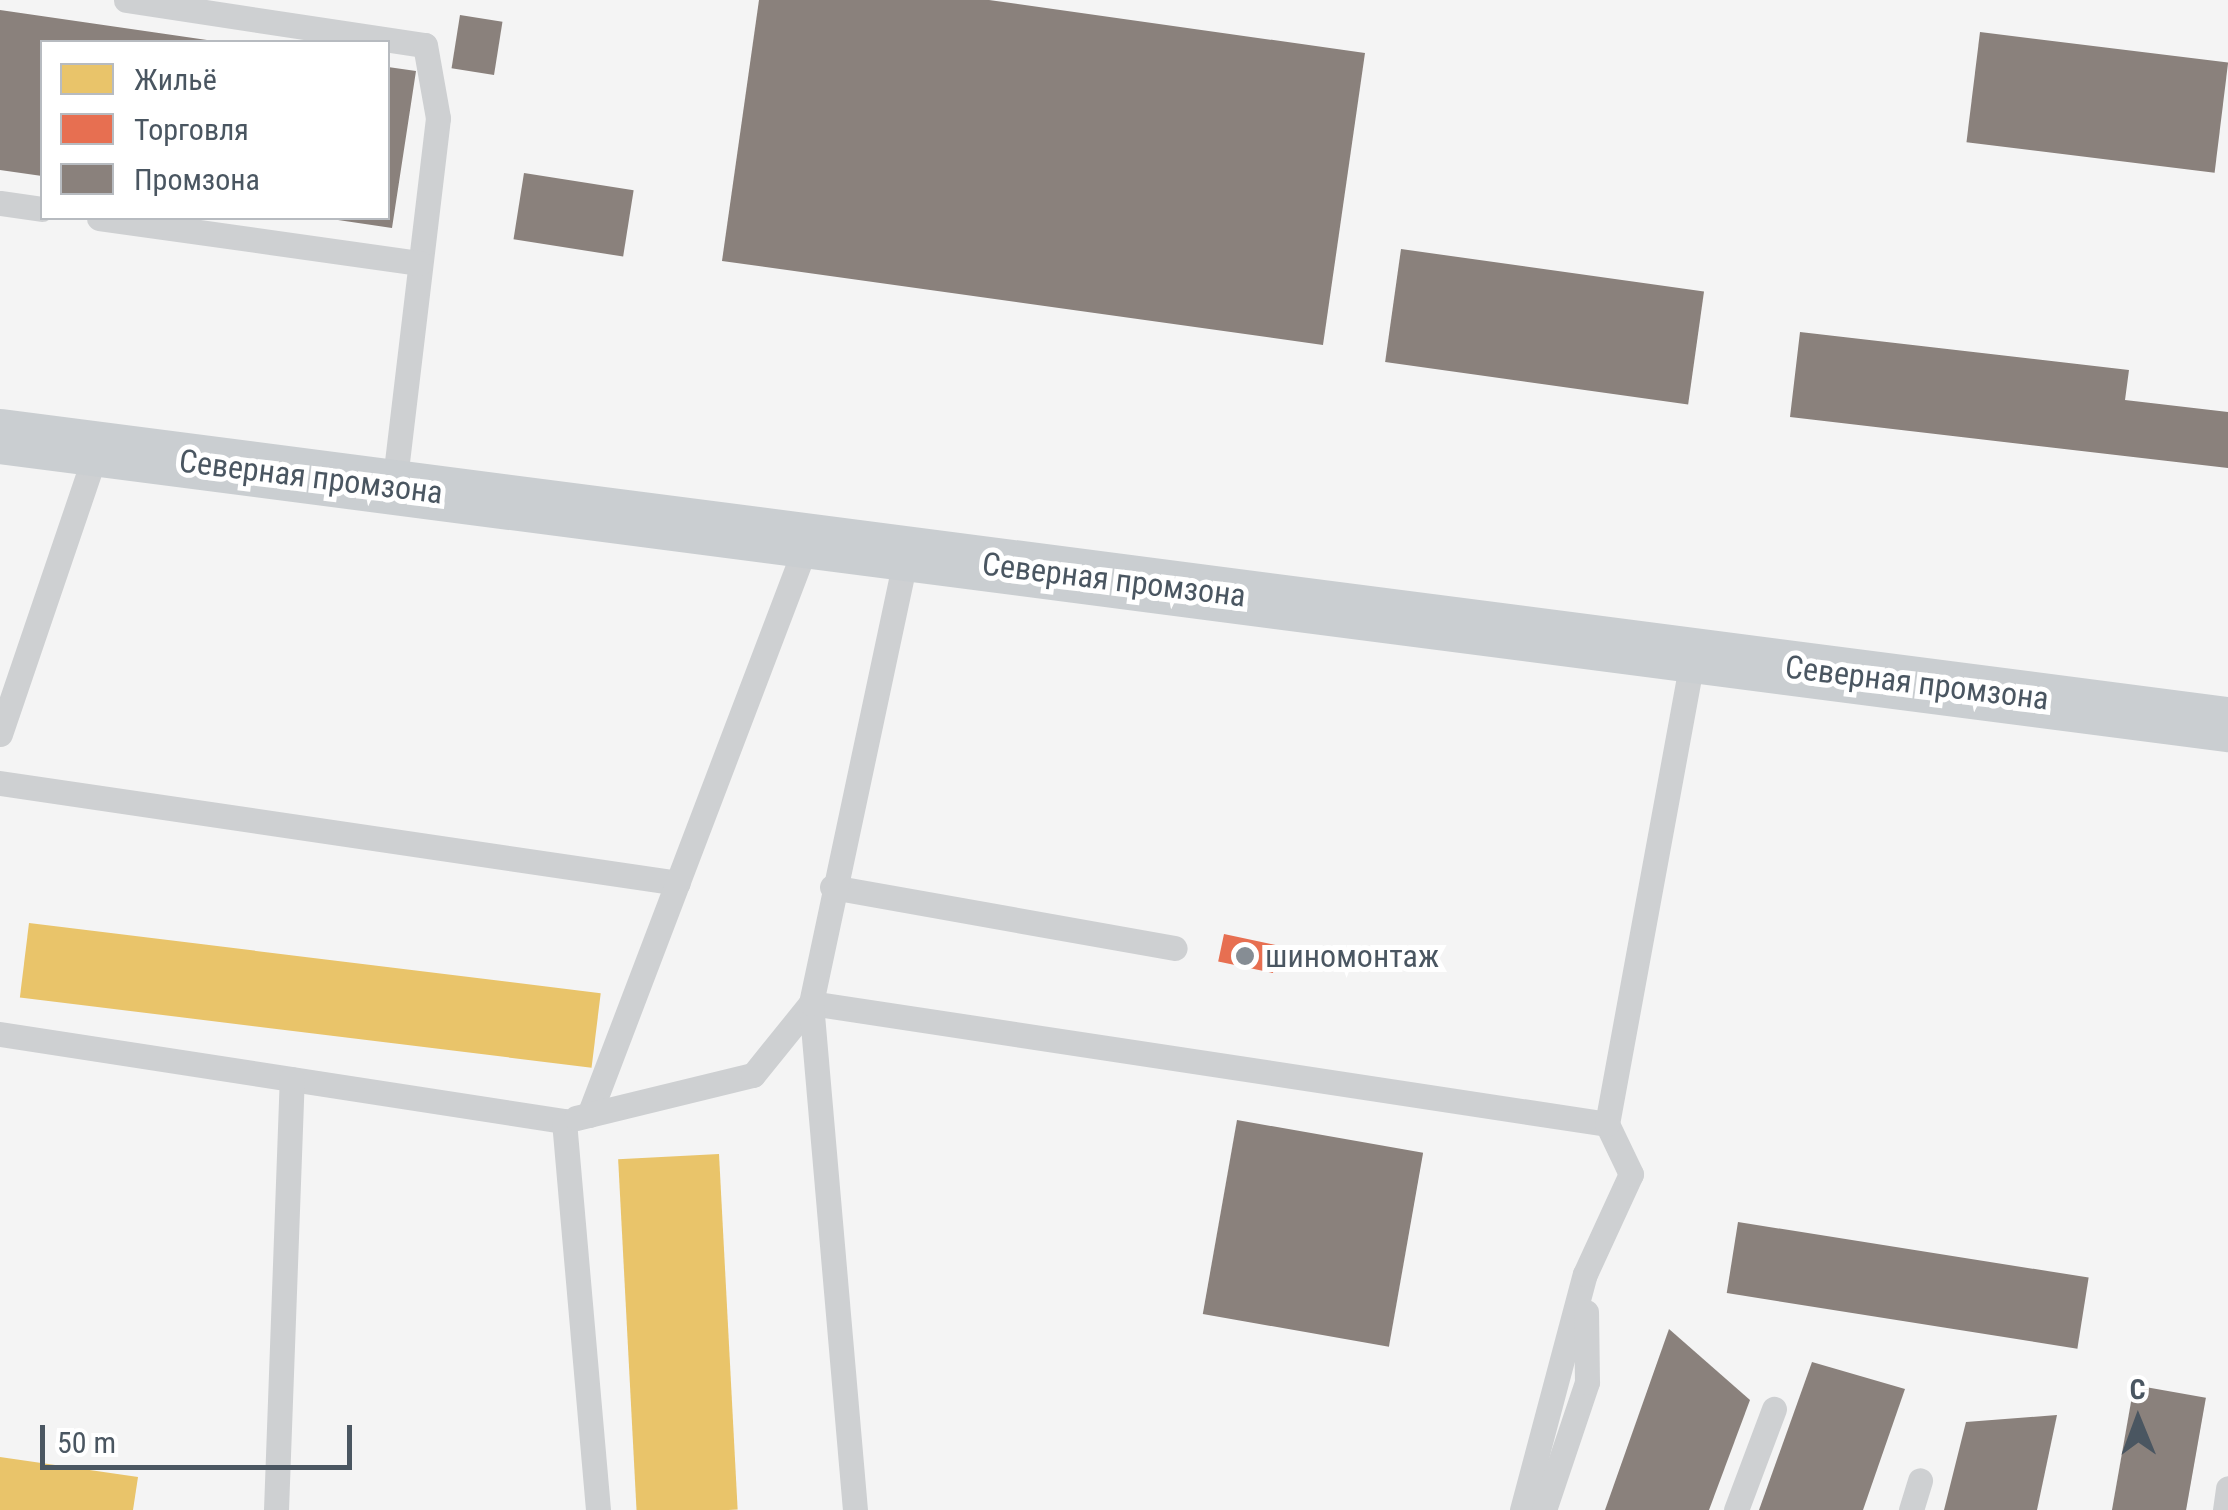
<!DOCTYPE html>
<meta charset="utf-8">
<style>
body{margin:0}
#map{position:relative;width:2228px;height:1510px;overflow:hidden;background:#f4f4f4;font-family:"Roboto Condensed",sans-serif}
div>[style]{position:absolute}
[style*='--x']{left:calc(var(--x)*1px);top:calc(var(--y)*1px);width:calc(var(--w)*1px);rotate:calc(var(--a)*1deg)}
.homes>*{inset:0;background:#e9c46a;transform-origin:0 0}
.shops>*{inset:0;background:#e76f51;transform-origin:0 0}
.industry>*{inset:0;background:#8a817c;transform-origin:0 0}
.service>*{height:25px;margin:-12.5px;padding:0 12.5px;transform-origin:12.5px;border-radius:12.5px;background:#ced0d2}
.primary>*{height:55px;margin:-27.5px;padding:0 27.5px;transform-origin:27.5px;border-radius:27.5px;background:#caced1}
.dots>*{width:28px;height:28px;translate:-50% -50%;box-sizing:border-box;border:5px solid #fff;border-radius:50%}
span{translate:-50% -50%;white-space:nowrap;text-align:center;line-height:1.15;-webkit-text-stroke:10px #fff;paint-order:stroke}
.street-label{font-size:32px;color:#4a5661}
.poi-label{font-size:32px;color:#4a5661}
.left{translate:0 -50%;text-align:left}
.legend{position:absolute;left:40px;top:40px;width:350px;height:180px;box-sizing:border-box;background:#fff;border:2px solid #b7bbc0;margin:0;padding:12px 18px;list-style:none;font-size:30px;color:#4a5661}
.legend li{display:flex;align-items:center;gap:20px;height:50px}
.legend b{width:50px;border:2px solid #b7bbc0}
.north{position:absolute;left:2088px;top:1370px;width:100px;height:100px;-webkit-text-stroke:8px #fff;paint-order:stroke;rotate:359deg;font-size:28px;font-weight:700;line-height:40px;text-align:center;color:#4a5661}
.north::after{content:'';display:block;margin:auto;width:35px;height:45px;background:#4a5661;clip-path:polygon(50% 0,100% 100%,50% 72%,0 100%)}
.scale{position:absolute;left:40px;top:1425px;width:312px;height:45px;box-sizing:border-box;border:5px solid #4a5661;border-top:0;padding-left:12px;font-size:30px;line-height:35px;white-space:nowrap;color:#4a5661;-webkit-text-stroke:8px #fff;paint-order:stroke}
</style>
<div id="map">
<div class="homes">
<div style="left:29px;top:923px;width:576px;height:75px;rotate:7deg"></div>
<div style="left:719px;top:1154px;width:356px;height:101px;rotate:87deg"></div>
<div style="clip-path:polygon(0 1457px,138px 1477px,133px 1510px,0 1510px)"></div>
</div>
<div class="shops">
<div style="left:1224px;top:934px;width:56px;height:28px;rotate:12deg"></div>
</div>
<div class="industry">
<div style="clip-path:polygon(759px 0,989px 0,1365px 53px,1323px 345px,722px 261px)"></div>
<div style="clip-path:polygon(0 10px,207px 40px,207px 42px,42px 42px,42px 176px,0 170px)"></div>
<div style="left:460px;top:15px;width:43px;height:54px;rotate:9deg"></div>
<div style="left:1980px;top:32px;width:250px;height:111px;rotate:7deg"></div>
<div style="clip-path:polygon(388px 67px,416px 71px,392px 228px,338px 220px,388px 218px)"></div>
<div style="left:524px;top:173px;width:111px;height:67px;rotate:9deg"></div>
<div style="left:1401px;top:249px;width:306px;height:114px;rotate:8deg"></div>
<div style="clip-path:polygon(1800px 332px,2129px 370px,2125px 400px,2228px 412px,2228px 468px,1790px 417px)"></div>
<div style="left:1237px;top:1120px;width:189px;height:197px;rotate:10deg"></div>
<div style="left:1738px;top:1222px;width:355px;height:72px;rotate:9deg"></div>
<div style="clip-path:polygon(1669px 1329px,1750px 1400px,1709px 1510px,1605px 1510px)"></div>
<div style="clip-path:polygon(1812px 1362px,1905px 1389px,1863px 1510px,1759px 1510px)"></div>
<div style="left:2134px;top:1385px;width:73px;height:127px;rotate:10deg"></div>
<div style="clip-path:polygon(2057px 1415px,2037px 1510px,1944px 1510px,1966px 1422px)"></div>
</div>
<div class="service">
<div style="--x:126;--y:0;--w:302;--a:8.6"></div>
<div style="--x:425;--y:45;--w:74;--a:79.9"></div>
<div style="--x:438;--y:118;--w:373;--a:96.8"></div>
<div style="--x:0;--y:203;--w:42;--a:8.1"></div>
<div style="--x:99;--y:218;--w:324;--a:8"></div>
<div style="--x:0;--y:734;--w:301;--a:-71.2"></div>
<div style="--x:0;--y:783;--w:685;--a:8.39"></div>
<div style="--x:832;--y:887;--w:348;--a:10.1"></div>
<div style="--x:811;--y:1003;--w:805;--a:8.64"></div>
<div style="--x:0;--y:1034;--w:571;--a:8.77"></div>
<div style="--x:564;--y:1121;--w:390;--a:85"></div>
<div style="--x:589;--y:1115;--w:615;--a:-69.15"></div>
<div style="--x:576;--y:1118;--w:182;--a:-13.7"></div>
<div style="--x:753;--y:1075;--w:92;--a:-51.1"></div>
<div style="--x:276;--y:1510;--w:431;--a:-87.9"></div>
<div style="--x:855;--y:1510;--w:509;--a:-94.96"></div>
<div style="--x:811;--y:1003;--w:460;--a:-78"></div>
<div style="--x:1522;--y:1510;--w:244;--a:-75.1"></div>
<div style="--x:1585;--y:1274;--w:110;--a:-65.3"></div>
<div style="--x:1631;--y:1174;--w:55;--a:-115.6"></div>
<div style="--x:1607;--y:1124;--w:478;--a:-79.6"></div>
<div style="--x:1544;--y:1510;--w:135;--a:-71.4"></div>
<div style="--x:1587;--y:1382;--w:70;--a:-90.8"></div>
<div style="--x:1736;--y:1510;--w:108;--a:-69.4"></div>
<div style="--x:1911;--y:1510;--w:31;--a:-73"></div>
<div style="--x:2225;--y:1510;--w:22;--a:-82"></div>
</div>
<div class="primary">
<div style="--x:0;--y:436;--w:2247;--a:7.37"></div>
</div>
<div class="dots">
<div style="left:1245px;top:956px;background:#868d94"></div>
</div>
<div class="street-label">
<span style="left:311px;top:477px;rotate:7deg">Северная промзона</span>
<span style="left:1114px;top:580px;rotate:7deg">Северная промзона</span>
<span style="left:1917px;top:683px;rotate:7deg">Северная промзона</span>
</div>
<div class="poi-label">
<span class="left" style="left:1265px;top:956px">шиномонтаж</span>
</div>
<ul class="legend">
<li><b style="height:28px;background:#e9c46a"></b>Жильё</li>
<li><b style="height:28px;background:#e76f51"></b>Торговля</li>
<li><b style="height:28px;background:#8a817c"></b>Промзона</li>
</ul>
<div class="north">С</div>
<div class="scale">50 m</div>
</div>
